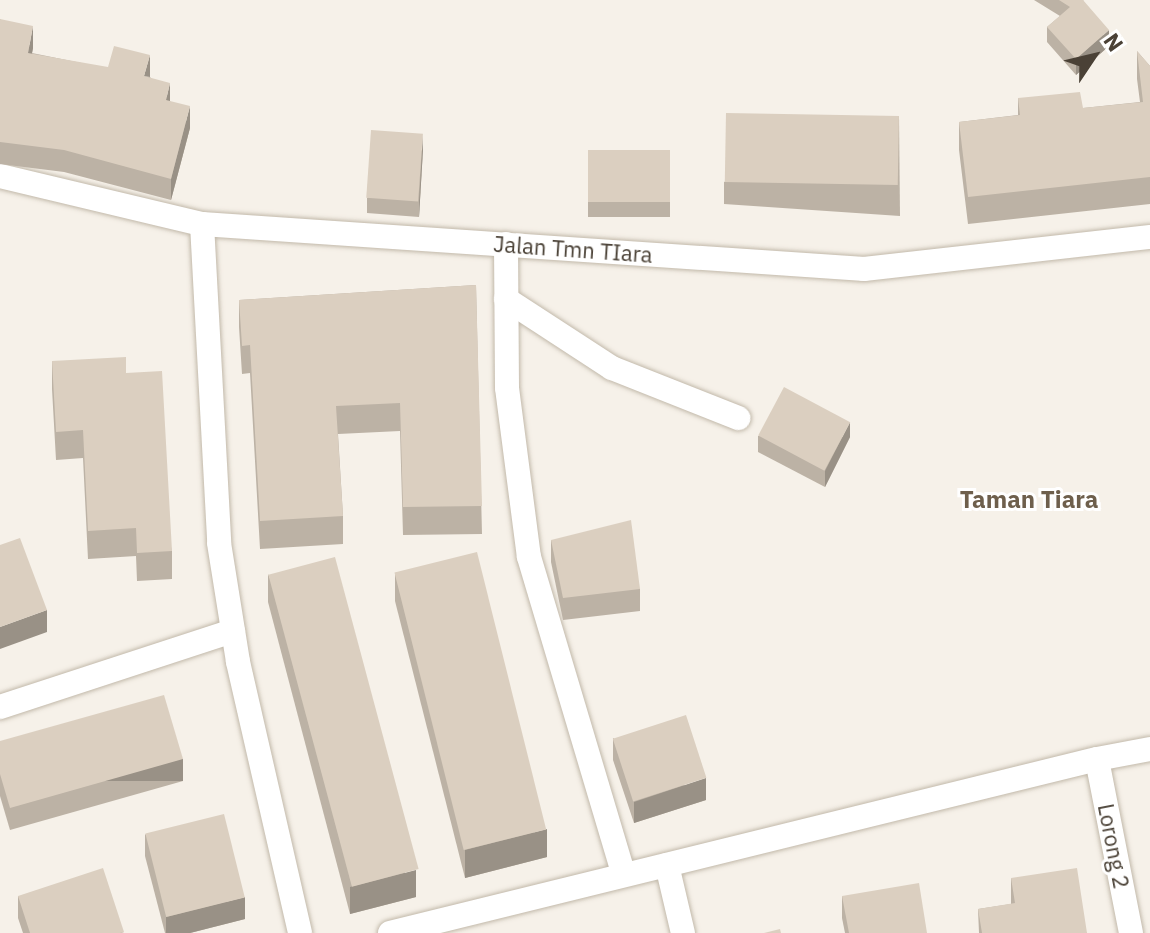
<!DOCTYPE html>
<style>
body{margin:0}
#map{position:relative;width:1150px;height:933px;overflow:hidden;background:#f6f1e9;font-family:"IBM Plex Sans",sans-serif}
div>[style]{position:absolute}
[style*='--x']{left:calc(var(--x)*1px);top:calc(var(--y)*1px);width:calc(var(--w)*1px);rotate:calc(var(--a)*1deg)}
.roads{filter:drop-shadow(0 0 2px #c2b9aa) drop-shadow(0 0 2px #c2b9aa)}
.minor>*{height:24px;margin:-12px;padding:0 12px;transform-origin:12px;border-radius:12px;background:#fff}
.wall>*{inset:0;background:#bcb2a5;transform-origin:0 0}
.shaded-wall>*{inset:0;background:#999186;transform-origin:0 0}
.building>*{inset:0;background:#dbcfc0;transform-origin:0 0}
span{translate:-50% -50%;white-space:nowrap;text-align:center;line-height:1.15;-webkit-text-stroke:6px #fff;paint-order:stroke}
.street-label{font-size:22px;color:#4a4136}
.neighbourhood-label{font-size:24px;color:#6e5f4c;font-weight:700}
.north{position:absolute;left:1054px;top:16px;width:80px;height:80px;-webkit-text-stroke:6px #fff;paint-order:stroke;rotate:55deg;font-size:22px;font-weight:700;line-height:32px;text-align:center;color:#4a4136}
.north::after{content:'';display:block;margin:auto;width:28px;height:36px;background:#4a4136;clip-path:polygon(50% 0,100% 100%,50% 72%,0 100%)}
</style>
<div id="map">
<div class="roads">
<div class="minor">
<div style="--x:0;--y:176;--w:208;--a:13.4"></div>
<div style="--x:202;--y:224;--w:664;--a:3.89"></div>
<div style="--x:864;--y:269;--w:288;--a:-6.4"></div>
<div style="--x:202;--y:224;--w:319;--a:86.9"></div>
<div style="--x:219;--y:543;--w:121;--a:80.9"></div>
<div style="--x:238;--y:662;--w:278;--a:77.1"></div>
<div style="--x:506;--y:244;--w:144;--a:89.6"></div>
<div style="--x:507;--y:388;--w:170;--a:82.6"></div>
<div style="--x:529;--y:557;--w:330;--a:73.4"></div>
<div style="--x:506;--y:299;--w:126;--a:33.1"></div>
<div style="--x:612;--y:368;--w:136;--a:21.6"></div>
<div style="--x:0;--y:707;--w:245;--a:-18.1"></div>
<div style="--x:667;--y:865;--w:70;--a:76.8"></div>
<div style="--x:390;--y:933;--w:728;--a:-13.83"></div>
<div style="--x:1131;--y:933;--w:177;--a:-101.1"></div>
<div style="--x:1097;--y:759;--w:54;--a:-10.7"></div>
</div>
</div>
<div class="wall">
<div style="clip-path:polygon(1034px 0,1083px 0,1109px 46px,1076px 75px,1047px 42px,1047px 27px,1060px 16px)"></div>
<div style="clip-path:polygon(0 19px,33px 48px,32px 53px,150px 77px,170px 101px,190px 128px,171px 200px,64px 172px,0 164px)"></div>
<div style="clip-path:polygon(1137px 51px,1150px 66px,1150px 204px,968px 224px,959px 150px,959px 122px,1018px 115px,1018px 98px,1083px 108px,1140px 102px,1137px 79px)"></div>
<div style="clip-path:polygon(899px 116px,900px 216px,724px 204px,724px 182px)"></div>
<div style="clip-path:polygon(423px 149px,419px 217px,367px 213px,367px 198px)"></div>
<div style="left:670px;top:150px;width:67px;height:82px;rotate:90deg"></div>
<div style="clip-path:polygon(476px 285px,482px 534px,403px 535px,400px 431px,338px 434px,343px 516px,343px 544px,260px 549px,250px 373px,242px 374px,239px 327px,239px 300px)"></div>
<div style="clip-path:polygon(52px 361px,126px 373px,172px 551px,172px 579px,137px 581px,136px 556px,88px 559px,83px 458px,56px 460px,52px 389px)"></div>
<div style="clip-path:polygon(758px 436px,850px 437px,825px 487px,758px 452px)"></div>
<div style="clip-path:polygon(551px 540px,640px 589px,640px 611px,563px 620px,551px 562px)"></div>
<div style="clip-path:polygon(395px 573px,547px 857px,465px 878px,395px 601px)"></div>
<div style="clip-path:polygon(268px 574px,416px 897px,350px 914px,268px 602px)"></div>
<div style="clip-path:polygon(613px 738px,706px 800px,634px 823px,613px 760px)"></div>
<div style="clip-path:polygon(0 741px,183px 781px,10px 830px,0 796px)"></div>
<div style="clip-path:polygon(145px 834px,245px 919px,190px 933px,165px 933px,145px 856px)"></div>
<div style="clip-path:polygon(1011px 878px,1087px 933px,979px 933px,978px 909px,1011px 904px)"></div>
<div style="clip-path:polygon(18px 896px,124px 933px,23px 933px,18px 918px)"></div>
<div style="clip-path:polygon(842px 896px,927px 933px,845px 933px,842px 918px)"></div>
</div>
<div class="shaded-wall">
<div style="clip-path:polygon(33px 26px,33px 48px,28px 75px,28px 53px)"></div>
<div style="clip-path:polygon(1109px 30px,1109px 46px,1076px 75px,1076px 59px)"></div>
<div style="clip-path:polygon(150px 55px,150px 77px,144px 76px)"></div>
<div style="clip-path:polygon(170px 83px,170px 105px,166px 100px)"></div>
<div style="clip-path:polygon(190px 106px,190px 128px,171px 200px,171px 179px)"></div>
<div style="clip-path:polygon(423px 134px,423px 149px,419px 217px,419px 202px)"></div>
<div style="clip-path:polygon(850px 422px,850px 437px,825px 487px,825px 471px)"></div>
<div style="clip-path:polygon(47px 610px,47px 632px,0 649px,0 627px)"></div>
<div style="left:183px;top:759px;width:22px;height:180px;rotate:90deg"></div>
<div style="clip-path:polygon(706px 778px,706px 800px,634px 823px,634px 802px)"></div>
<div style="clip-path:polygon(547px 829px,547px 857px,465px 878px,465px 850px)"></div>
<div style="clip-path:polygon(416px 870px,416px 897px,350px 914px,350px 887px)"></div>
<div style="clip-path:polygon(245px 897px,245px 919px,190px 933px,166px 933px,166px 917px)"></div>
</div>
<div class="building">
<div style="clip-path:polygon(1059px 0,1083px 0,1109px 30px,1076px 59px,1047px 27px,1070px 7px)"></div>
<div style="clip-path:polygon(0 19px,33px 26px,28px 53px,108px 67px,114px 46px,150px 55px,144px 76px,170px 83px,166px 100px,190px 106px,171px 179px,64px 150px,0 142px)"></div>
<div style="clip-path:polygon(1137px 51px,1150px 66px,1150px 177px,968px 197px,959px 122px,1020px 115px,1018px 98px,1080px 92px,1083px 108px,1143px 102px)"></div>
<div style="left:726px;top:113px;width:173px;height:69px;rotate:1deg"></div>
<div style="left:371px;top:130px;width:52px;height:68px;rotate:4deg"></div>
<div style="left:670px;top:150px;width:52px;height:82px;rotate:90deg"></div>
<div style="clip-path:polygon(476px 285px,482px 506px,403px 507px,400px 403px,336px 406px,343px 516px,260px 521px,250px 345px,242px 346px,239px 300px)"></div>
<div style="clip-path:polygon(126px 357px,126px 373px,162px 371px,172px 551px,137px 553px,136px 528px,88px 531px,83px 430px,56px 432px,52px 361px)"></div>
<div style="left:784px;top:387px;width:75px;height:55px;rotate:28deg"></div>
<div style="clip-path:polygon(631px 520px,640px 589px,563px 598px,551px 540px)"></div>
<div style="clip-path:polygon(20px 538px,47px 610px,0 627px,0 545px)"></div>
<div style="left:477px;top:552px;width:286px;height:85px;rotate:76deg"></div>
<div style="left:335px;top:557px;width:323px;height:69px;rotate:75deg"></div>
<div style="clip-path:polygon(164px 695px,183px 759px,10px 808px,0 774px,0 741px)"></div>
<div style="left:686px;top:715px;width:66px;height:77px;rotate:72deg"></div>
<div style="left:224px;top:814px;width:86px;height:81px;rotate:76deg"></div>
<div style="clip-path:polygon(103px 868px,124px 932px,120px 933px,30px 933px,18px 896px)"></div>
<div style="clip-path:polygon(1077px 868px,1087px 933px,982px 933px,978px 909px,1015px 903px,1011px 878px)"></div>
<div style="clip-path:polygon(919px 883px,927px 933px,849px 933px,842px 896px)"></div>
<div style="clip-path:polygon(780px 929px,781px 933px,764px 933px)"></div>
</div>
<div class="street-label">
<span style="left:573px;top:249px;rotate:4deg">Jalan Tmn TIara</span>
<span style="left:1114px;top:846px;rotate:79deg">Lorong 2</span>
</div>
<div class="neighbourhood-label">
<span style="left:1029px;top:500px">Taman Tiara</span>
</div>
<div class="north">N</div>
</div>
